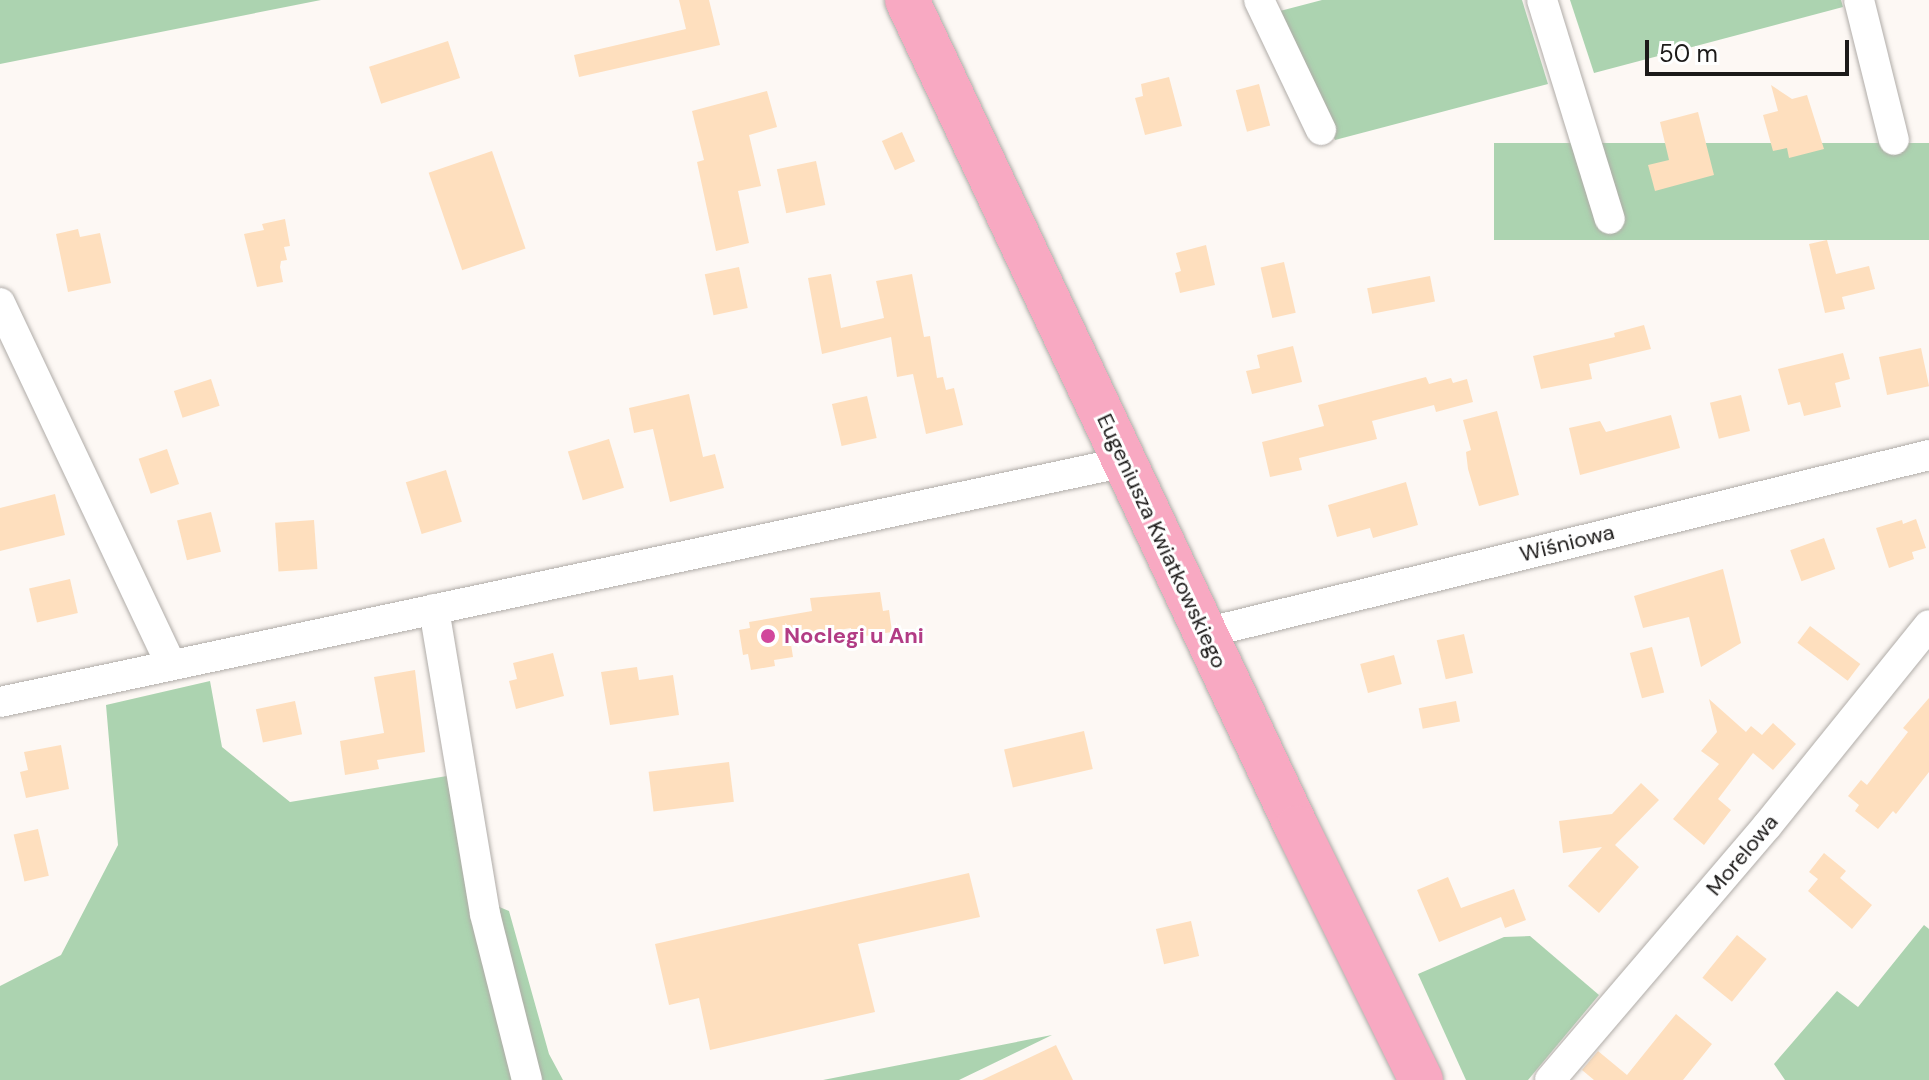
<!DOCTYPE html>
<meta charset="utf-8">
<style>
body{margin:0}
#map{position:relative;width:1929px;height:1080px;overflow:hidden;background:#fdf8f4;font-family:"DM Sans",sans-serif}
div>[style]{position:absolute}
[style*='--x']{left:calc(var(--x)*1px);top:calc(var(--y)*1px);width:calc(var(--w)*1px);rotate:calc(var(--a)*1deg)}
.green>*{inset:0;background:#acd3b0;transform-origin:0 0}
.building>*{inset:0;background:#fedfbe;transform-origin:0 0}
.roads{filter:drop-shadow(0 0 2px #b0aca8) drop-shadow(0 0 2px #b0aca8)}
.minor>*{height:30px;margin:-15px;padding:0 15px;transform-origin:15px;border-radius:15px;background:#fff}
.primary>*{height:44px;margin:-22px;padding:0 22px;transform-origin:22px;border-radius:22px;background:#f8a9c2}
.dots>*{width:22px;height:22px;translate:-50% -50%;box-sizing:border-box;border:4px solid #fff;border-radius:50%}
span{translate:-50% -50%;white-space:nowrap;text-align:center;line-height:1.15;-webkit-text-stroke:6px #fff;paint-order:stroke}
.street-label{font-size:22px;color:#1c1a19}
.hotel-label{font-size:22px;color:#b23c85;font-weight:700}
.left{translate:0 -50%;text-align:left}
.scale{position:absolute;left:1645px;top:40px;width:204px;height:36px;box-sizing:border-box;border:4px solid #1c1a19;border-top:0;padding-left:10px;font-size:24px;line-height:28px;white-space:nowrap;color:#1c1a19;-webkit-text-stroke:6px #fff;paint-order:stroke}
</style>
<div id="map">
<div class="green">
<div style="clip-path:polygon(0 0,321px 0,0 64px)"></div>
<div style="clip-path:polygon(1322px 0,1522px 0,1548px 84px,1335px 140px,1280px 11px)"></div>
<div style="clip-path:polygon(1570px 0,1841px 0,1843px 7px,1594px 73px)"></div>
<div style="left:1929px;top:143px;width:97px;height:435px;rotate:90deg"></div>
<div style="clip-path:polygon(210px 681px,222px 747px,290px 802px,447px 776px,468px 894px,509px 911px,549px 1054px,563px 1080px,0 1080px,0 986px,61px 955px,118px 845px,106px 705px)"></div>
<div style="clip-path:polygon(1924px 925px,1929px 929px,1929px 1080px,1785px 1080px,1774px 1064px,1837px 991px,1858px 1007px)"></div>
<div style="clip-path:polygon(1530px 936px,1599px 995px,1528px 1080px,1466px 1080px,1418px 974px,1504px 937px)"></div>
<div style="clip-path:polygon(1052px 1035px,959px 1080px,823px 1080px,930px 1059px)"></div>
</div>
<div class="building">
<div style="clip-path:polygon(679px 0,709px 0,720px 45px,579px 77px,574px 55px,686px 29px)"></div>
<div style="left:448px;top:41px;width:39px;height:83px;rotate:72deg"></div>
<div style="clip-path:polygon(1169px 77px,1182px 126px,1145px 135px,1135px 98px,1143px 96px,1141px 84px)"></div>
<div style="left:1259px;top:84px;width:43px;height:24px;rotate:75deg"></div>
<div style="clip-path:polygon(1771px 85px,1792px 99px,1807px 95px,1824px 149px,1789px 158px,1787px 148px,1773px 151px,1763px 115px,1778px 111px)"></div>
<div style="clip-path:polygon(767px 91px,777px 127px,749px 135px,761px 186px,738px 191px,749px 243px,716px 251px,697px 162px,704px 160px,692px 111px)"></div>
<div style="clip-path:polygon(1698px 112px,1714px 175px,1655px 191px,1648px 165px,1669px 160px,1660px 122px)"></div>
<div style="left:902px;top:132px;width:32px;height:22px;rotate:66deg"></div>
<div style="left:492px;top:151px;width:103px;height:67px;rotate:71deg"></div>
<div style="left:816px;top:161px;width:45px;height:40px;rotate:78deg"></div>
<div style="clip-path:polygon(285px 219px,290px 246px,284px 247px,287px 260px,281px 261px,280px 267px,283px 282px,257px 287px,244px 234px,264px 230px,262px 224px)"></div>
<div style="clip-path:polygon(78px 229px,80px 237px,100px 233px,111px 283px,68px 292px,56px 234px)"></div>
<div style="clip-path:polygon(1827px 240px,1836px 274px,1869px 266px,1875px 289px,1842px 297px,1845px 309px,1825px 313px,1809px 244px)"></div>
<div style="clip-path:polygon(1206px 245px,1215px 285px,1180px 293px,1175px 273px,1181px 271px,1176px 253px)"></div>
<div style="left:1284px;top:262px;width:52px;height:24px;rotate:77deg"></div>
<div style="left:739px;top:267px;width:42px;height:35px;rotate:78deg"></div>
<div style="clip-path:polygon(831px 274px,841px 328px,884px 318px,876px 281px,912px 274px,924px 337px,930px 336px,937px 378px,943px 377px,946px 390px,954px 388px,963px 425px,926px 434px,913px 374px,897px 377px,891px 337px,822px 354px,808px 278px)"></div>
<div style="left:1430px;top:276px;width:26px;height:64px;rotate:79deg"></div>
<div style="clip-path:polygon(1644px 325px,1651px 349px,1589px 364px,1592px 379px,1541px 389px,1533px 356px,1615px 337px,1614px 333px)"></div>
<div style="clip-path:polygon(1293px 346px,1302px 382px,1252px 394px,1246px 371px,1260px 368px,1257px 355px)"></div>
<div style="left:1921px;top:348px;width:39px;height:43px;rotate:78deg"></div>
<div style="clip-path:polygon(1843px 353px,1850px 379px,1835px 383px,1841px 407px,1804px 416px,1800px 402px,1788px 405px,1778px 369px)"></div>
<div style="clip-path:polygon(1426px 377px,1429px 384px,1451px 378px,1453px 383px,1467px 379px,1473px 402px,1436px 412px,1434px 405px,1372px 421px,1377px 439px,1299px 458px,1302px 470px,1270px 477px,1262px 442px,1324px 426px,1318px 405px)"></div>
<div style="left:211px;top:379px;width:28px;height:39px;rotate:72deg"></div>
<div style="clip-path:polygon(689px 394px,703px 457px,715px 454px,724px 488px,670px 502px,653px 429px,634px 433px,629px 408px)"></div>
<div style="left:1741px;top:395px;width:37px;height:32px;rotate:76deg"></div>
<div style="left:867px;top:396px;width:43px;height:36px;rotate:77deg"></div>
<div style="clip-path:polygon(1497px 411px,1519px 495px,1479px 506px,1468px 469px,1466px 452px,1471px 450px,1463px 420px)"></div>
<div style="clip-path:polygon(1671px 415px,1680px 448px,1580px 475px,1569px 428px,1600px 421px,1606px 432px)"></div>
<div style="left:609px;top:439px;width:51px;height:43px;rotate:73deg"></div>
<div style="left:167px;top:449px;width:37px;height:30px;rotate:71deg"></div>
<div style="left:446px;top:470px;width:54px;height:42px;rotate:73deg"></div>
<div style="clip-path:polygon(1406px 482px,1418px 525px,1373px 538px,1370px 528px,1337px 537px,1328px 505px)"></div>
<div style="clip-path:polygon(55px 494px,65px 535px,0 551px,0 508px)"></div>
<div style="left:211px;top:512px;width:41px;height:35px;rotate:76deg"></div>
<div style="clip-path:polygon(1916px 519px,1926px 548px,1912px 552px,1914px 559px,1889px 568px,1876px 528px,1902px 520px,1903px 524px)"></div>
<div style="left:314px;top:520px;width:49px;height:39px;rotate:86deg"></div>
<div style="left:1824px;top:538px;width:33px;height:36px;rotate:70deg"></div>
<div style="clip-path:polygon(1723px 569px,1741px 643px,1701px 667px,1689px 617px,1643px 628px,1634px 596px)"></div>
<div style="left:70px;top:579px;width:35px;height:42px;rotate:77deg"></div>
<div style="clip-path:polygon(880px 592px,883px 611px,889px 610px,892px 632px,852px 638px,851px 628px,790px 638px,793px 657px,774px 660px,775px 666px,751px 670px,748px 654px,743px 655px,739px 630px,750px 628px,749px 622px,812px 611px,810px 598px)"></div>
<div style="left:1810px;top:626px;width:63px;height:21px;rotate:37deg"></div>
<div style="left:1464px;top:634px;width:40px;height:28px;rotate:77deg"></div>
<div style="left:1652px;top:647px;width:47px;height:23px;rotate:75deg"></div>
<div style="clip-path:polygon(553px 653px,564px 696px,516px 709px,509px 681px,517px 679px,513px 663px)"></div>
<div style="left:1394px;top:655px;width:30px;height:35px;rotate:75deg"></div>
<div style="clip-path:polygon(637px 667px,639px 680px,673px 675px,679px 715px,610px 725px,601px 672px)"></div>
<div style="clip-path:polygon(415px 670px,425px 752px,377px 760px,379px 769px,345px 775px,340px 741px,384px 733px,374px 677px)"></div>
<div style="clip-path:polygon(1929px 698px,1929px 772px,1896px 814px,1893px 811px,1878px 829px,1855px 811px,1859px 805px,1848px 796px,1861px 780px,1867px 785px,1908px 732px,1903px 728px)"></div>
<div style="clip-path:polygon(1709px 699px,1746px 732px,1751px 726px,1762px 735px,1773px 723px,1796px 744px,1773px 770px,1753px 753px,1718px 799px,1731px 810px,1704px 845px,1673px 819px,1719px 764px,1701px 751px,1717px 732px)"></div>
<div style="left:295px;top:701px;width:34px;height:40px;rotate:78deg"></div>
<div style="left:1456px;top:701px;width:21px;height:38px;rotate:79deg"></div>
<div style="left:1084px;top:731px;width:39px;height:82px;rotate:77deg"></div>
<div style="clip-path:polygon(61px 745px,69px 789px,26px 798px,20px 772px,28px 770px,24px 752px)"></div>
<div style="left:729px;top:762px;width:40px;height:81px;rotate:83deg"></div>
<div style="clip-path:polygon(1641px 783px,1659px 800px,1615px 845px,1639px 867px,1599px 913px,1568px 886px,1602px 847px,1563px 853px,1559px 821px,1612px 814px)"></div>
<div style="left:38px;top:829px;width:48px;height:25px;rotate:77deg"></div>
<div style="clip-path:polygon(1824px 853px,1846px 871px,1840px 878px,1872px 905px,1852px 929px,1808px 891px,1818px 879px,1809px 872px)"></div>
<div style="clip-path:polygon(969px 873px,980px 917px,858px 944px,875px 1012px,710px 1050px,699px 998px,669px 1005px,655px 944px)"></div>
<div style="clip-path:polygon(1448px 877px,1461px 908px,1514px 889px,1526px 920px,1505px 928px,1501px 917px,1439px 942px,1417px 890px)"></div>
<div style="left:1191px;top:921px;width:36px;height:36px;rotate:77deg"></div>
<div style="left:1737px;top:935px;width:38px;height:55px;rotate:39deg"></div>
<div style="clip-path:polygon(1676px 1014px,1712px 1044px,1683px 1080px,1594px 1080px,1582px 1070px,1598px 1051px,1627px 1075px)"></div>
<div style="clip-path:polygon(1056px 1045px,1073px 1080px,982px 1080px)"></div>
</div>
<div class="roads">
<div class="minor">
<div style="--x:1259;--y:0;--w:144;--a:64.5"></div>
<div style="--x:1542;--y:0;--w:229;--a:72.8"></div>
<div style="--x:1859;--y:0;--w:144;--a:76"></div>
<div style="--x:0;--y:303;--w:400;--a:64.7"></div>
<div style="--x:434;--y:609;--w:309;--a:80.5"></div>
<div style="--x:485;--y:914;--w:171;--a:75.8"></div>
<div style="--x:1205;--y:633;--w:746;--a:-13.81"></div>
<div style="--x:0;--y:702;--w:1150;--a:-12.04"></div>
<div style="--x:1550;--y:1080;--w:334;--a:-49.5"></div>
<div style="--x:1767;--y:826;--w:258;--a:-51.1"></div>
</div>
<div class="primary">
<div style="--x:907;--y:0;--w:915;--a:64.78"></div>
<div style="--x:1297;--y:828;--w:281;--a:63.8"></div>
</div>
</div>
<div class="dots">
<div style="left:768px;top:636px;background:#d1479c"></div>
</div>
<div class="street-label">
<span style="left:1162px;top:541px;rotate:65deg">Eugeniusza Kwiatkowskiego</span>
<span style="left:1567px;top:543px;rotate:-14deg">Wiśniowa</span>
<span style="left:1742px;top:855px;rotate:-50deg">Morelowa</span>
</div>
<div class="hotel-label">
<span class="left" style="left:784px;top:636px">Noclegi u Ani</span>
</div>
<div class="scale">50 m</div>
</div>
